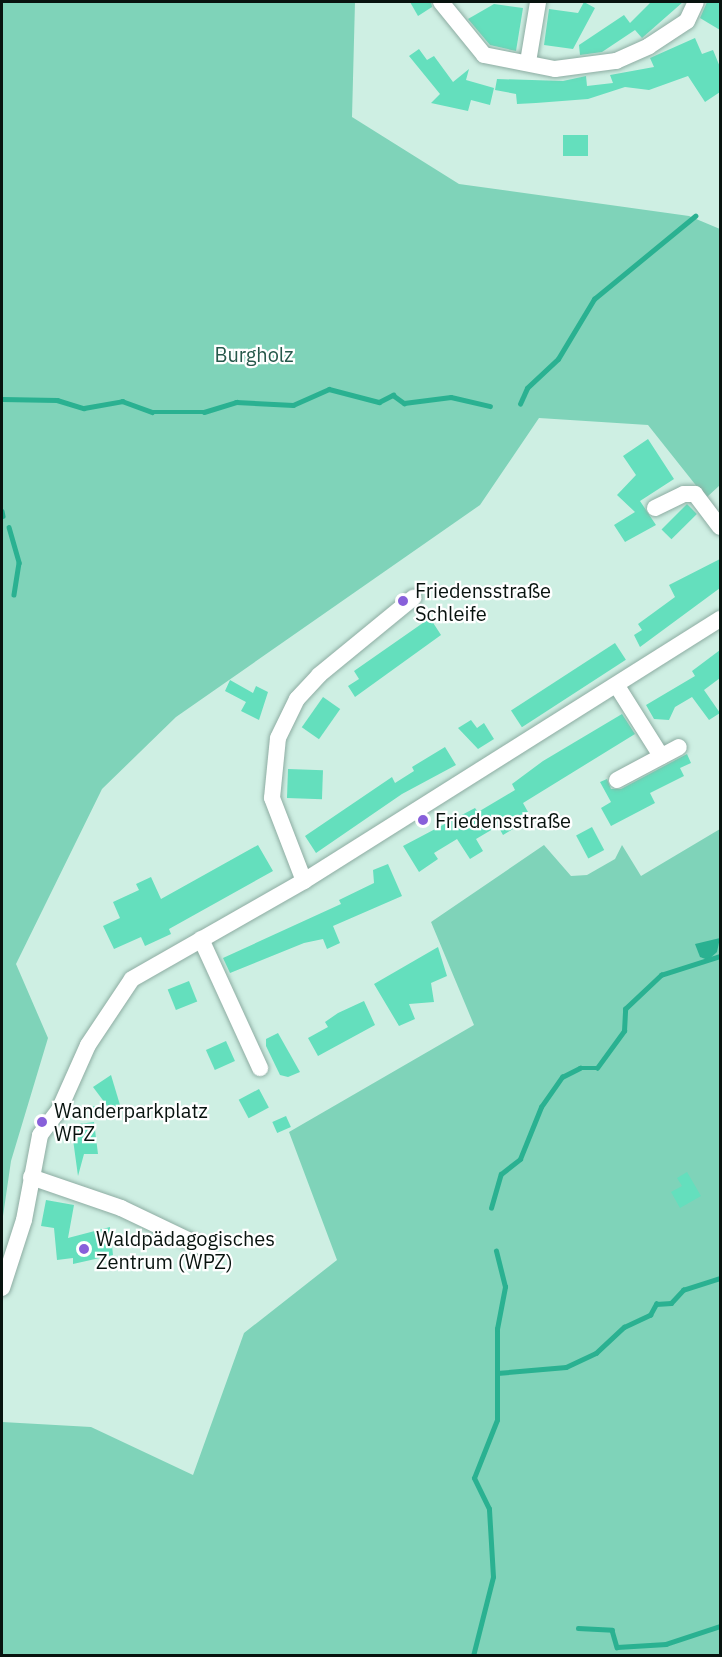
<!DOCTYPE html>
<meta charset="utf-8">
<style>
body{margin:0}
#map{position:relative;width:722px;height:1657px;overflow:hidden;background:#ceefe3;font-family:"IBM Plex Sans",sans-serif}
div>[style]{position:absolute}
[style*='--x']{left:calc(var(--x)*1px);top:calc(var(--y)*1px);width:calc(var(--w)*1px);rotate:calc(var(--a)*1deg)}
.green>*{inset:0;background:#7fd3b9}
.water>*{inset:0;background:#2ab191}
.stream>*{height:4.5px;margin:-2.25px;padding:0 2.25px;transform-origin:2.25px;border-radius:2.25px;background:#2ab191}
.building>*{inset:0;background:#64dfbd;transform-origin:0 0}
.roads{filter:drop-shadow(0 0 2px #8daca2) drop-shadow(0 0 2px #8daca2)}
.minor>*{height:16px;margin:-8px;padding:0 8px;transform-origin:8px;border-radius:8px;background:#fff}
.dots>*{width:16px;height:16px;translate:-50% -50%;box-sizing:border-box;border:3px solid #fff;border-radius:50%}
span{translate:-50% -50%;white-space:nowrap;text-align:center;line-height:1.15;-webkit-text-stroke:4.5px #fff;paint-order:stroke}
.park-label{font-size:20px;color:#26594b}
.poi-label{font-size:20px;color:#08130f}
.left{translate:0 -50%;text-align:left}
.frame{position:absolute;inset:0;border:3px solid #08130f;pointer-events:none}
</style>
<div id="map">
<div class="green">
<div style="clip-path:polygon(2px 2px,355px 2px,352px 117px,459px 184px,689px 216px,720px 229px,720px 485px,706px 498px,648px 425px,539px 418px,480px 505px,176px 717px,102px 789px,16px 964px,48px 1038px,11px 1161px,2px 1223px)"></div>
<div style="clip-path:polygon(720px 829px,720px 1655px,2px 1655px,2px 1422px,91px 1427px,193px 1475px,244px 1333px,337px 1260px,289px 1132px,474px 1025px,431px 922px,544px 845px,571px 876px,587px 875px,615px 859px,622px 845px,641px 876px)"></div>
</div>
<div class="water">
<div style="clip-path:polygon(720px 938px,717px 952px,708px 960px,700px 957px,695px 944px)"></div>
</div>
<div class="stream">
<div style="--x:2;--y:399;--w:55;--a:1"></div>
<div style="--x:57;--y:400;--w:28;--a:17"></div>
<div style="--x:84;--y:408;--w:39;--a:-10"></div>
<div style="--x:122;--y:401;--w:32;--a:20"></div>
<div style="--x:152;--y:412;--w:52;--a:0"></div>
<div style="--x:204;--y:412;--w:34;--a:-17"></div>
<div style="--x:236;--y:402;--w:57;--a:3"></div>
<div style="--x:293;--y:405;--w:39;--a:-24"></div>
<div style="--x:329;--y:389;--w:52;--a:14.6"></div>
<div style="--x:379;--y:402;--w:16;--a:-27"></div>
<div style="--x:393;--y:395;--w:14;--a:36"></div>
<div style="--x:404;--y:403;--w:47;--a:-7.3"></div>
<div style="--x:451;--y:397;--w:40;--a:13"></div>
<div style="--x:520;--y:404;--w:17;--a:-66"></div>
<div style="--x:527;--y:388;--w:42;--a:-43.1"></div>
<div style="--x:558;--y:359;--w:70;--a:-59"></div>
<div style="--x:594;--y:299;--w:131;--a:-39.4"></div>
<div style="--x:2;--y:511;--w:5;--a:79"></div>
<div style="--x:9;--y:527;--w:37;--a:74"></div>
<div style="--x:19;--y:563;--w:32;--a:99"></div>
<div style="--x:491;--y:1208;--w:35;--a:-74"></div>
<div style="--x:501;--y:1174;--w:24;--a:-38"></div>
<div style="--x:520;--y:1159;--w:56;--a:-68"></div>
<div style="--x:541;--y:1107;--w:37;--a:-55"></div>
<div style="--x:562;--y:1077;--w:20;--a:-27"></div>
<div style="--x:580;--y:1068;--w:17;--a:0"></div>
<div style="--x:597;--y:1068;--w:46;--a:-53.9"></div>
<div style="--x:624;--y:1031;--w:22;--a:-87"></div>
<div style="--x:625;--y:1009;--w:50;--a:-43.4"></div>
<div style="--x:661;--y:975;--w:62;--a:-17.9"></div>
<div style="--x:497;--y:1373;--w:69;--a:-5"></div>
<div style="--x:566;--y:1367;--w:33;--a:-25"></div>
<div style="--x:596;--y:1353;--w:38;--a:-43"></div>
<div style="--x:624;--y:1327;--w:29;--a:-25"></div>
<div style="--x:650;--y:1315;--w:13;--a:-61"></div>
<div style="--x:656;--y:1304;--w:15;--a:-4"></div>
<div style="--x:671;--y:1303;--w:18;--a:-47"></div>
<div style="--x:683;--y:1290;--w:39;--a:-18"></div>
<div style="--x:578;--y:1628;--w:34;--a:3"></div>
<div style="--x:612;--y:1630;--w:18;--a:74"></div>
<div style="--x:617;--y:1647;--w:49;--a:-3.5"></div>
<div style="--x:666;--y:1644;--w:57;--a:-18.4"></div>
<div style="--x:473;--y:1656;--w:81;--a:-75.8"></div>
<div style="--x:493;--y:1577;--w:68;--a:-93.4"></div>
<div style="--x:489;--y:1509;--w:34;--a:-116"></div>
<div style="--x:474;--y:1478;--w:62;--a:-68.4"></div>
<div style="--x:497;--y:1420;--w:91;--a:-90"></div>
<div style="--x:497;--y:1329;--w:43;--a:-79.2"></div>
<div style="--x:505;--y:1287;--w:37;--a:-104"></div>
</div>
<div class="building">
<div style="clip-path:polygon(410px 2px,431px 2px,432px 7px,418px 16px)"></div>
<div style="clip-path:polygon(584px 2px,595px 8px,573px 49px,544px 45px,549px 9px,578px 13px)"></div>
<div style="clip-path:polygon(651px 2px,683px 2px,642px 38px,635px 30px,602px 52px,580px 55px,579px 45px,624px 15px,630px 23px)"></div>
<div style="clip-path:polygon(707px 2px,720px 2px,720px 30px,700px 18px)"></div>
<div style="clip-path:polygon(494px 4px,523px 8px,516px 51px,490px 45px,468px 19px)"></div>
<div style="clip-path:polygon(695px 38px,702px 54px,713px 50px,720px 67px,720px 92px,705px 102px,688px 76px,649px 90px,625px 87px,588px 99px,536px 103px,517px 104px,516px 94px,495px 90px,497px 79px,563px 81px,586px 76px,587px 86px,613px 83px,610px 75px,654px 67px,650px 58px)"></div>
<div style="clip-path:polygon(419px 49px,427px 60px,434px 56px,453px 82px,469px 69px,466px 80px,494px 88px,490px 105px,471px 100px,468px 111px,431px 103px,440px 94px,409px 56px)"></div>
<div style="left:563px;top:135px;width:25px;height:21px"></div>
<div style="clip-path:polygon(648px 439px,674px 479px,640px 501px,656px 525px,625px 542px,614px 525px,635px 512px,617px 495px,636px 475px,623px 456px)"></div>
<div style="left:687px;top:504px;width:14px;height:36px;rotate:45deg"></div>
<div style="clip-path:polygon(720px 559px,720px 588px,640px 647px,634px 635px,642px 630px,638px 624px,675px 597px,669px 585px)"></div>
<div style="clip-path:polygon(430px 618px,441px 635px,355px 697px,348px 686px,359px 679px,354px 671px)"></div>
<div style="left:615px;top:643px;width:20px;height:124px;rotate:57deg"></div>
<div style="clip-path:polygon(720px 650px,720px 678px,704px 690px,720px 713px,709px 720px,692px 697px,675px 707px,669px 720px,654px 719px,646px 705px,695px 676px,692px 671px)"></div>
<div style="clip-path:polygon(230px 680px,253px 693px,256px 686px,268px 692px,259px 720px,241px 711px,246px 702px,225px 691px)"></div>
<div style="left:323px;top:697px;width:21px;height:37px;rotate:35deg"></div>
<div style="clip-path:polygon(622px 714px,635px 734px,523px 803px,528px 812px,515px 820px,518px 826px,503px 835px,498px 826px,476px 839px,483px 851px,470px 859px,457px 839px,434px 853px,438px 859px,419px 872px,403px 846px,475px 808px,478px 812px,515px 790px,512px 784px,543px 761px)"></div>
<div style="clip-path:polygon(471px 720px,477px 728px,484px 723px,494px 739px,478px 749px,458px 728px)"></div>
<div style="clip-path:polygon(445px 747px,456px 765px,402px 794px,316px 853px,305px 836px,392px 777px,395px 783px,414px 771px,412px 767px)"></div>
<div style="clip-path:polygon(687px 754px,691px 763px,680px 768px,684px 776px,650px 793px,655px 803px,611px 826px,601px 808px,611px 802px,600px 782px,607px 779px,611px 789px,621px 789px)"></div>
<div style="left:288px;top:769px;width:35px;height:29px;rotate:2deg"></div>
<div style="left:592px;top:827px;width:26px;height:18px;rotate:62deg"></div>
<div style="clip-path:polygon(258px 845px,273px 871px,169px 929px,171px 934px,145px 946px,141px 937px,114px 949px,103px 926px,120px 918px,113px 902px,139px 890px,136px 884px,151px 877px,161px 899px)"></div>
<div style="clip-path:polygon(388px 864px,402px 896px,333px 926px,340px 943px,327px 949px,323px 939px,304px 943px,230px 973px,223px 958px,341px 904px,339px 900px,374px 883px,373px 870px)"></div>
<div style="clip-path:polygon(438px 947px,447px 976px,431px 983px,434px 1002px,409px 1004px,415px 1019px,399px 1026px,374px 984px)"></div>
<div style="left:189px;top:981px;width:22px;height:23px;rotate:68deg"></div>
<div style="clip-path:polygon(364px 1001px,375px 1025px,318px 1056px,308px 1038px,328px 1027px,325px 1022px,338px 1013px)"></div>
<div style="clip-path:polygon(278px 1033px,300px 1072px,288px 1077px,280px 1075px,266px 1046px,266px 1039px)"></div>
<div style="left:226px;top:1041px;width:22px;height:22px;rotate:66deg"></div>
<div style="clip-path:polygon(111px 1075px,120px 1105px,111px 1111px,93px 1087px)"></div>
<div style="left:259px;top:1089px;width:21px;height:23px;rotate:62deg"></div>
<div style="left:96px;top:1106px;width:12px;height:13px;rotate:85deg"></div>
<div style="left:286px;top:1116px;width:12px;height:15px;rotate:66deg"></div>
<div style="clip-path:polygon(94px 1122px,98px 1154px,84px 1154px,78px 1176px,71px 1125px)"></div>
<div style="clip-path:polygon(687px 1172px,701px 1196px,680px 1208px,671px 1192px,682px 1186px,677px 1178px)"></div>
<div style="clip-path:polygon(46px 1200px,74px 1205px,68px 1238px,110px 1227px,113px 1255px,73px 1264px,73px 1258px,57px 1260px,54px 1228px,41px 1226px)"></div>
</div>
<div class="roads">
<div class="minor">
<div style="--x:441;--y:2;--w:68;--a:50.9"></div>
<div style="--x:484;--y:55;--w:72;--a:11.2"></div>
<div style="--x:555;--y:69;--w:62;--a:-7.5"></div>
<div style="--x:616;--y:61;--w:36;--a:-24"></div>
<div style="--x:649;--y:46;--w:45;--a:-33.3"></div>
<div style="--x:687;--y:21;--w:21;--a:-65"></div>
<div style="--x:528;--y:62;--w:61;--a:-80.5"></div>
<div style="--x:655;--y:508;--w:32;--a:-26"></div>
<div style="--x:684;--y:494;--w:11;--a:0"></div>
<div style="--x:695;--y:494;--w:41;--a:52.9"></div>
<div style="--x:617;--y:686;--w:83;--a:57.8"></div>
<div style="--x:617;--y:780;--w:70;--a:-28"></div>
<div style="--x:304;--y:881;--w:89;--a:-111.1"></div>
<div style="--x:272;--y:798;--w:60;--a:-84.3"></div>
<div style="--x:278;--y:738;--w:43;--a:-64"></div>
<div style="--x:297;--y:699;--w:33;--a:-47"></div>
<div style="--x:319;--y:675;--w:122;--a:-39.3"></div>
<div style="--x:201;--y:939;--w:142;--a:65.4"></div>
<div style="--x:31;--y:1177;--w:95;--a:19"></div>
<div style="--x:121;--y:1208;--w:95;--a:25.5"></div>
<div style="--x:2;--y:1288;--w:71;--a:-72.1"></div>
<div style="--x:24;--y:1220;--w:86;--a:-79.3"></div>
<div style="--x:40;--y:1135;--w:31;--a:-53"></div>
<div style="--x:59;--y:1110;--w:71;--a:-66"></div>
<div style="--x:88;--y:1045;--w:79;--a:-56.3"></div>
<div style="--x:132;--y:979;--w:198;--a:-29.7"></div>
<div style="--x:304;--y:881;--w:492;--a:-32.2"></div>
</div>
</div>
<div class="dots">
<div style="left:403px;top:601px;background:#8860da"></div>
<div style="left:423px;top:820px;background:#8860da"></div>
<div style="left:42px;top:1122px;background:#8860da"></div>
<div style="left:84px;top:1249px;background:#8860da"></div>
</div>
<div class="park-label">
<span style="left:254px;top:354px">Burgholz</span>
</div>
<div class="poi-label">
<span class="left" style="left:415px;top:602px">Friedensstraße<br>Schleife</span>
<span class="left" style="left:435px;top:820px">Friedensstraße</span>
<span class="left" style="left:54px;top:1122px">Wanderparkplatz<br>WPZ</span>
<span class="left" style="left:96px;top:1250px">Waldpädagogisches<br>Zentrum (WPZ)</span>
</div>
<div class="frame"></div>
</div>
